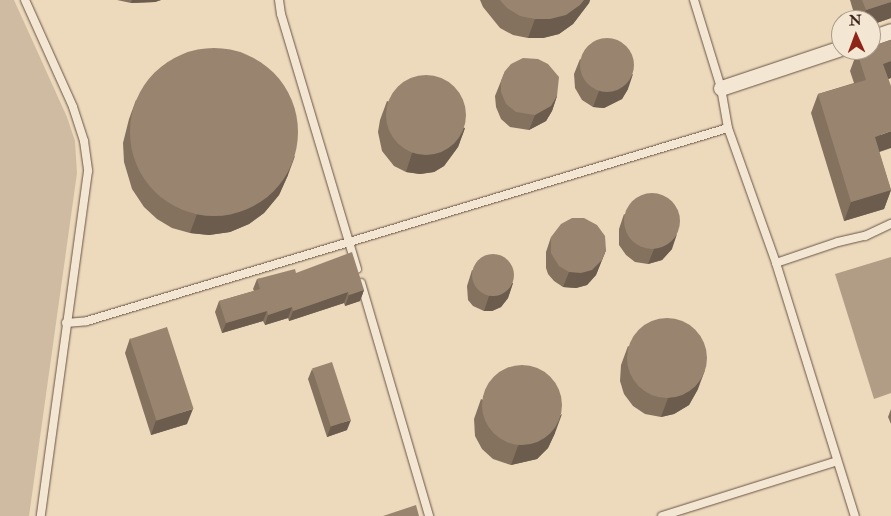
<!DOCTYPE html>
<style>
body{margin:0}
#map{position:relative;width:891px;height:516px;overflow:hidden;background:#eddabd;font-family:"IM FELL Double Pica",serif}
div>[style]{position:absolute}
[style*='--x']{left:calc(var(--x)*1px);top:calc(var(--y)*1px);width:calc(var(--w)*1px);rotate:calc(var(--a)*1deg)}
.green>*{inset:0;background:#cfbba1}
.water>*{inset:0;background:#b19d86}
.roads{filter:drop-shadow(0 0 1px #695344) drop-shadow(0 0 1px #695344)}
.lane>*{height:8px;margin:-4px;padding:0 4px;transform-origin:4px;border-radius:4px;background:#f3e7d4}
.street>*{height:15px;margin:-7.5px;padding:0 7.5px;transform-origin:7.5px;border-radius:7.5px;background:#f3e7d4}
.wall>*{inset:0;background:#84725f}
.shaded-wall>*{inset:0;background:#6b5c4e}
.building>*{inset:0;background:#99846f;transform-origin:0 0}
.round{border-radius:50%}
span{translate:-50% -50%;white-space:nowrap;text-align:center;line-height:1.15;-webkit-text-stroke:4px #f3e7d4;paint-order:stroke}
.north{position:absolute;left:831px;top:10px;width:50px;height:50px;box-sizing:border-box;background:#f3e7d4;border:1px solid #aa9a8a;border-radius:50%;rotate:358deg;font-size:14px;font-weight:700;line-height:20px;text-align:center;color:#3d261b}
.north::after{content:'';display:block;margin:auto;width:18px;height:22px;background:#8f2418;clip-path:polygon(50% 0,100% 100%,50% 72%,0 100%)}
</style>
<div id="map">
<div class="green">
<div style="clip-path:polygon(0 0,14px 0,67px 117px,75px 141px,77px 173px,29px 516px,0 516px)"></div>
</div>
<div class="water">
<div style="clip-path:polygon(891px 257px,891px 393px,874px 399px,835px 274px)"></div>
</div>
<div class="roads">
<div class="lane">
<div style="--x:25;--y:0;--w:117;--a:65.8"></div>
<div style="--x:73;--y:107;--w:36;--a:72"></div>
<div style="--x:84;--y:141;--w:30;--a:82"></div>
<div style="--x:88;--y:171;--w:348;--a:97.8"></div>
<div style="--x:279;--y:0;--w:14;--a:82"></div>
<div style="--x:281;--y:14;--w:266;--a:73.4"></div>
<div style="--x:694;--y:0;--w:92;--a:72.9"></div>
<div style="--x:721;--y:88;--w:41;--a:80.1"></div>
<div style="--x:728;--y:128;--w:143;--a:70.4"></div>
<div style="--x:776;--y:263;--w:265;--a:72.7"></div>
<div style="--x:776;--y:263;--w:65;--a:-18.7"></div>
<div style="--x:838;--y:242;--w:28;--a:-13"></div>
<div style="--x:865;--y:236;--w:29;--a:-25"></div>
<div style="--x:361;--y:283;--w:243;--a:73.7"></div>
<div style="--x:66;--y:323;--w:21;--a:-5"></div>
<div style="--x:87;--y:321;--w:669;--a:-16.76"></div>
<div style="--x:662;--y:516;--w:183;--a:-17.4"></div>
</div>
<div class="street">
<div style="--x:871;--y:38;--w:21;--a:-19"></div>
<div style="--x:721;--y:88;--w:126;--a:-18.4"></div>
</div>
</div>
<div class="wall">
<div style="clip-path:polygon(117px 0,161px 0,155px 2px,131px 3px)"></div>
<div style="clip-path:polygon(480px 0,590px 0,589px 3px,573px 24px,559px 34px,543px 38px,528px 38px,513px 35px,500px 28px,483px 7px)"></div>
<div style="clip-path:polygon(850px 0,891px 0,891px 18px,871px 25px,871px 20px,856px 20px)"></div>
<div style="clip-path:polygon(891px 40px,891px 78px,888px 79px,879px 152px,891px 190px,884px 209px,844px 221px,811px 113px,818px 94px,854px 83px,850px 71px,857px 52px)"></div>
<div style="clip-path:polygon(580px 59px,628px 89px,622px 99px,604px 108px,593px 107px,582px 100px,575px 88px,574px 74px)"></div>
<div style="clip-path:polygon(505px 71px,557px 96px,552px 111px,546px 121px,529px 130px,510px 127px,501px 119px,496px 107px,495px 96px)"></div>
<div style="clip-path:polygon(136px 100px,288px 175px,279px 195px,264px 213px,249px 224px,230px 232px,209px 235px,190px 233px,172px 228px,157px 219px,144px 207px,132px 189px,124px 162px,123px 143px,129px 119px)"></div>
<div style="clip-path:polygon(387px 101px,465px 128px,458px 147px,444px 166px,434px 172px,420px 174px,406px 172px,394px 166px,382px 151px,378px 132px,380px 120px)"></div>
<div style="clip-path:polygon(624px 214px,672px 249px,662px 260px,648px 264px,635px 262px,626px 255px,619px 245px,619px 229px)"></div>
<div style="clip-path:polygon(551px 237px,606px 250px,596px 275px,587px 285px,576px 288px,563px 287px,554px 281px,548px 274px,546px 268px,546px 252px)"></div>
<div style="clip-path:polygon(472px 270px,513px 283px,508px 298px,501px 307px,492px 311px,484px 311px,473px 306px,468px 300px,467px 286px)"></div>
<div style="clip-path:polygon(296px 273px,364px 290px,360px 301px,345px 306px,344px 303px,289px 321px,288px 318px,265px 325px,263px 321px,222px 333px,215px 312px,219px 301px,254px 291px,253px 289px,257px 279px)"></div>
<div style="clip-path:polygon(130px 338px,187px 424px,151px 435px,125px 353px)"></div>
<div style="clip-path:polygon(628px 346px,698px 389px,689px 405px,674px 414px,661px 417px,645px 414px,633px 406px,624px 394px,620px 381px,621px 365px)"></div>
<div style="clip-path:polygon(312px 369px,347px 430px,327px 437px,308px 379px)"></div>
<div style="clip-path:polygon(481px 399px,555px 433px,548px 448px,537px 459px,511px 465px,493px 459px,482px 449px,475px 436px,474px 419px)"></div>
<div style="clip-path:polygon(891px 409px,891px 424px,888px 417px)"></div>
</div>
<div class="shaded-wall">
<div style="clip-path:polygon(132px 0,161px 0,155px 2px,131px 3px)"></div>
<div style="clip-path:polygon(584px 0,590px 0,589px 3px,573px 24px,559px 34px,543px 38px,528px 38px,535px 19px)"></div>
<div style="clip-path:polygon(891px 2px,891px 18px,871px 25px,871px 20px,862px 20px,866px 10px)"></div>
<div style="clip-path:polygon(891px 61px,891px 78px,876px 83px,883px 64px)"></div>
<div style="clip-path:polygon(633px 74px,628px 89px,622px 99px,604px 108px,593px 107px,599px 91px)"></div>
<div style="clip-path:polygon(557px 96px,552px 111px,546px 121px,529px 130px,535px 115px)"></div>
<div style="clip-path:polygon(465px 128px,458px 147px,444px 166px,434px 172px,420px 174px,406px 172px,412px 153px)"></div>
<div style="clip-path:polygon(891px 131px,891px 148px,868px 156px,875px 137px)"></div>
<div style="clip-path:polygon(295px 156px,288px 175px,279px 195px,264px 213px,249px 224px,230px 232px,209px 235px,190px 233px,197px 214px)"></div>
<div style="clip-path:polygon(891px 190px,884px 209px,844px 221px,851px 202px)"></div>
<div style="clip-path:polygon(677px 234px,672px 249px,662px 260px,648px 264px,654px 249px)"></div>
<div style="clip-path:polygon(606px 250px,596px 275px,587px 285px,576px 288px,563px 287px,569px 272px)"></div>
<div style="clip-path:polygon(513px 283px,508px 298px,501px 307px,492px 311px,484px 311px,489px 296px)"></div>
<div style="clip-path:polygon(364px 290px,360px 301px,345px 306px,349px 295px)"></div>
<div style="clip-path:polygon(348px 292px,344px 303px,289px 321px,293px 311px)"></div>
<div style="clip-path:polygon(292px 307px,288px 318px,265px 325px,268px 315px)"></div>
<div style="clip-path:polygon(267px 311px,263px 321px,222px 333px,226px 323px)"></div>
<div style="clip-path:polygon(705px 370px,698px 389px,689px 405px,674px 414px,661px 417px,668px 398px)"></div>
<div style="clip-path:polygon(193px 409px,187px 424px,151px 435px,156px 420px)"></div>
<div style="clip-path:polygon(562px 414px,555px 433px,548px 448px,537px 459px,511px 465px,518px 446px)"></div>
<div style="clip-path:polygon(351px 420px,347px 430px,327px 437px,331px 426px)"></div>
</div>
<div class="building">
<div style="clip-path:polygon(500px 0,584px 0,580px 5px,566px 15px,550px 19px,535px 19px,520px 16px,507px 8px)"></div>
<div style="clip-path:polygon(862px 0,891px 0,891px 2px,866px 10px)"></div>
<div class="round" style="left:580px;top:38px;width:54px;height:54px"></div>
<div style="clip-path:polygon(891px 40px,891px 61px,883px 64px,891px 86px,891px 131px,875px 137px,891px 190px,851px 202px,818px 94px,866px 80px,857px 52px,863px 50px,871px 50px,871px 47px)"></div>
<div class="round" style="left:130px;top:48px;width:168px;height:168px"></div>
<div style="clip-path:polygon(523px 58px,538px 59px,548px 64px,559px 77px,557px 96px,551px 106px,535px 115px,516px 112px,506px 104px,501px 92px,501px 81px,505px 71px,511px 64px)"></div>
<div class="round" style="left:386px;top:75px;width:80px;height:80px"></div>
<div class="round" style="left:624px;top:193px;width:56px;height:56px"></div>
<div style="clip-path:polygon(572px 218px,584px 218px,597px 225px,605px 236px,606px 250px,602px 260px,592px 270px,581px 273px,569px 272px,559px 266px,554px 258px,551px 253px,551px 237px,561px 224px)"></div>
<div style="clip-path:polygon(352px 252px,364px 290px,349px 295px,348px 292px,293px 311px,292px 307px,268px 315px,267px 311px,226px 323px,219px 301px,260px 289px,257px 279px,295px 269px,296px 273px)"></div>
<div class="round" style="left:472px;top:254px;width:42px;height:42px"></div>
<div class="round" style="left:627px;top:318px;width:80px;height:80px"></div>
<div style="left:167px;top:327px;width:86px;height:39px;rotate:72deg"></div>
<div style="left:332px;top:362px;width:61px;height:21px;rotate:72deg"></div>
<div class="round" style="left:482px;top:365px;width:80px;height:80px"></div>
<div style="clip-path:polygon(416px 505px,419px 516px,383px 516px)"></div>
</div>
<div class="north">N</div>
</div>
